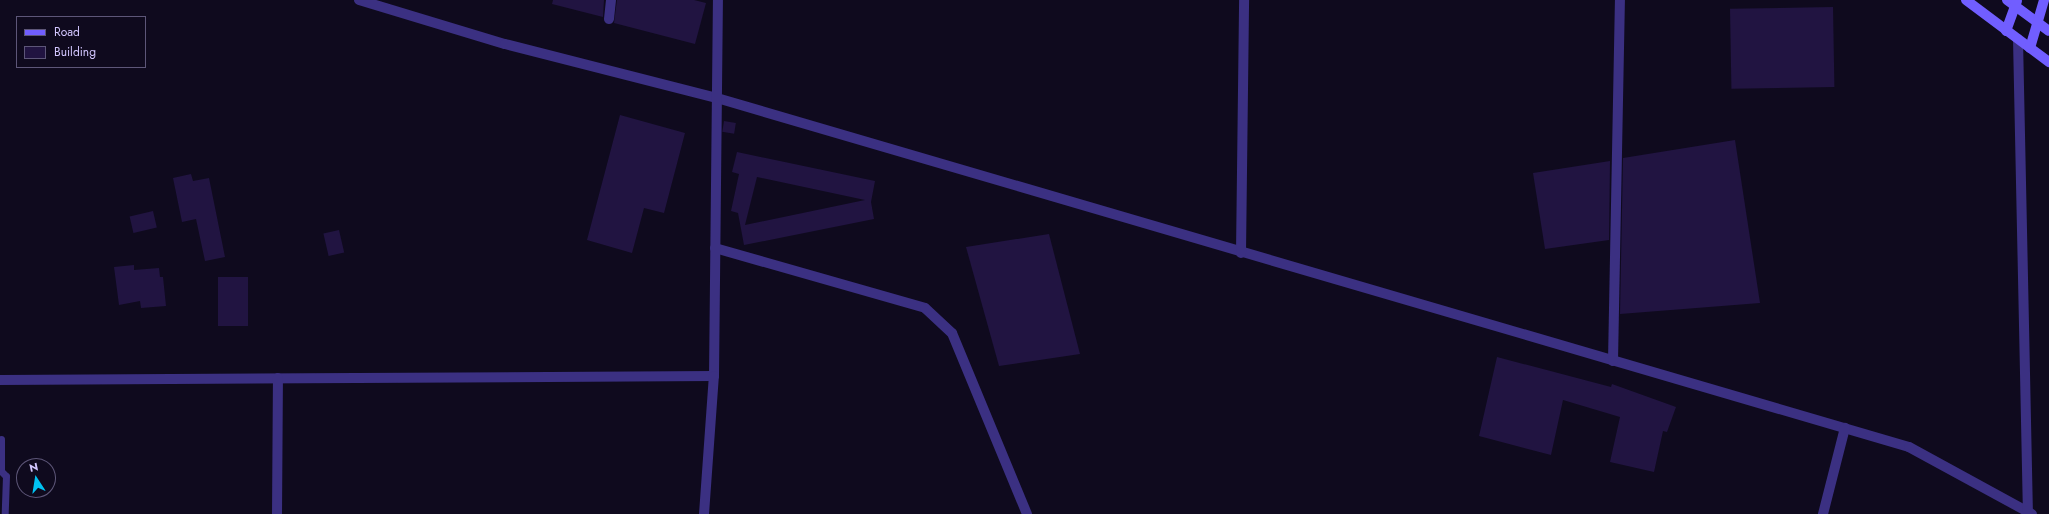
<!DOCTYPE html>
<style>
body{margin:0}
#map{position:relative;width:2049px;height:514px;overflow:hidden;background:#0f0a1e;font-family:Jost,sans-serif}
div>[style]{position:absolute}
[style*='--x']{left:calc(var(--x)*1px);top:calc(var(--y)*1px);width:calc(var(--w)*1px);rotate:calc(var(--a)*1deg)}
.building>*{inset:0;background:#211441;transform-origin:0 0}
.lane>*{height:7px;margin:-3.5px;padding:0 3.5px;transform-origin:3.5px;border-radius:3.5px;background:#3b3082}
.street>*{height:10px;margin:-5px;padding:0 5px;transform-origin:5px;border-radius:5px;background:#3b3082}
.secondary>*{height:10px;margin:-5px;padding:0 5px;transform-origin:5px;border-radius:5px;background:#715eff}
span{translate:-50% -50%;white-space:nowrap;text-align:center;line-height:1.15;-webkit-text-stroke:3px #0f0a1e;paint-order:stroke}
.legend{position:absolute;left:16px;top:16px;width:130px;height:52px;box-sizing:border-box;background:#0f0a1e;border:1px solid #5d5678;margin:0;padding:5px 7px;list-style:none;font-size:12px;color:#d3c7ff}
.legend li{display:flex;align-items:center;gap:8px;height:20px}
.legend b{width:20px;border:1px solid #5d5678}
.north{position:absolute;left:16px;top:458px;width:40px;height:40px;box-sizing:border-box;background:#0f0a1e;border:1px solid #5d5678;border-radius:50%;rotate:348deg;font-size:11px;font-weight:700;line-height:16px;text-align:center;color:#d3c7ff}
.north::after{content:'';display:block;margin:auto;width:14px;height:18px;background:#00c2f2;clip-path:polygon(50% 0,100% 100%,50% 72%,0 100%)}
</style>
<div id="map">
<div class="building">
<div style="clip-path:polygon(553px 0,604px 0,603px 17px,552px 4px)"></div>
<div style="clip-path:polygon(617px 0,694px 0,706px 3px,695px 44px,614px 23px)"></div>
<div style="left:1833px;top:7px;width:80px;height:103px;rotate:89deg"></div>
<div style="clip-path:polygon(620px 115px,685px 133px,664px 213px,644px 208px,632px 253px,587px 240px)"></div>
<div style="left:724px;top:121px;width:12px;height:11px;rotate:9deg"></div>
<div style="clip-path:polygon(1735px 140px,1760px 303px,1620px 314px,1623px 158px)"></div>
<div style="clip-path:polygon(evenodd,737px 152px,875px 181px,871px 202px,874px 219px,744px 245px,738px 213px,731px 211px,739px 174px,732px 172px,737px 152px,757px 177px,865px 200px,745px 225px,757px 177px)"></div>
<div style="clip-path:polygon(1610px 161px,1609px 240px,1545px 249px,1533px 173px)"></div>
<div style="clip-path:polygon(191px 174px,193px 181px,209px 178px,225px 257px,205px 261px,196px 219px,182px 222px,173px 178px)"></div>
<div style="left:153px;top:211px;width:17px;height:24px;rotate:77deg"></div>
<div style="left:339px;top:230px;width:23px;height:16px;rotate:77deg"></div>
<div style="clip-path:polygon(1049px 234px,1080px 354px,999px 366px,966px 247px)"></div>
<div style="clip-path:polygon(134px 265px,134px 270px,159px 268px,160px 277px,163px 277px,166px 306px,141px 308px,140px 301px,119px 305px,114px 267px)"></div>
<div style="left:218px;top:277px;width:30px;height:49px"></div>
<div style="clip-path:polygon(1497px 357px,1611px 387px,1612px 384px,1676px 407px,1667px 432px,1663px 431px,1654px 472px,1610px 462px,1620px 417px,1563px 400px,1551px 455px,1479px 436px)"></div>
</div>
<div class="lane">
<div style="--x:0;--y:470;--w:8;--a:45"></div>
<div style="--x:6;--y:476;--w:38;--a:92"></div>
<div style="--x:1;--y:470;--w:31;--a:-90"></div>
</div>
<div class="street">
<div style="--x:359;--y:0;--w:152;--a:16.8"></div>
<div style="--x:505;--y:44;--w:219;--a:14.3"></div>
<div style="--x:717;--y:98;--w:1242;--a:16.32"></div>
<div style="--x:1909;--y:447;--w:140;--a:28.6"></div>
<div style="--x:609;--y:19;--w:19;--a:-84"></div>
<div style="--x:2018;--y:39;--w:473;--a:88.8"></div>
<div style="--x:715;--y:248;--w:218;--a:15.9"></div>
<div style="--x:925;--y:308;--w:37;--a:43"></div>
<div style="--x:952;--y:333;--w:196;--a:67.5"></div>
<div style="--x:1241;--y:253;--w:253;--a:-89.3"></div>
<div style="--x:1613;--y:361;--w:361;--a:-88.9"></div>
<div style="--x:0;--y:380;--w:714;--a:-0.32"></div>
<div style="--x:714;--y:376;--w:376;--a:-89.4"></div>
<div style="--x:277;--y:514;--w:136;--a:-89.6"></div>
<div style="--x:704;--y:514;--w:138;--a:-85.9"></div>
<div style="--x:1823;--y:514;--w:89;--a:-75.7"></div>
</div>
<div class="secondary">
<div style="--x:1966;--y:0;--w:104;--a:36.8"></div>
<div style="--x:2007;--y:0;--w:52;--a:36.4"></div>
<div style="--x:2006;--y:31;--w:32;--a:-70"></div>
<div style="--x:2030;--y:48;--w:50;--a:-73.7"></div>
</div>
<ul class="legend">
<li><b style="height:5px;background:#715eff"></b>Road</li>
<li><b style="height:11px;background:#211441"></b>Building</li>
</ul>
<div class="north">N</div>
</div>
